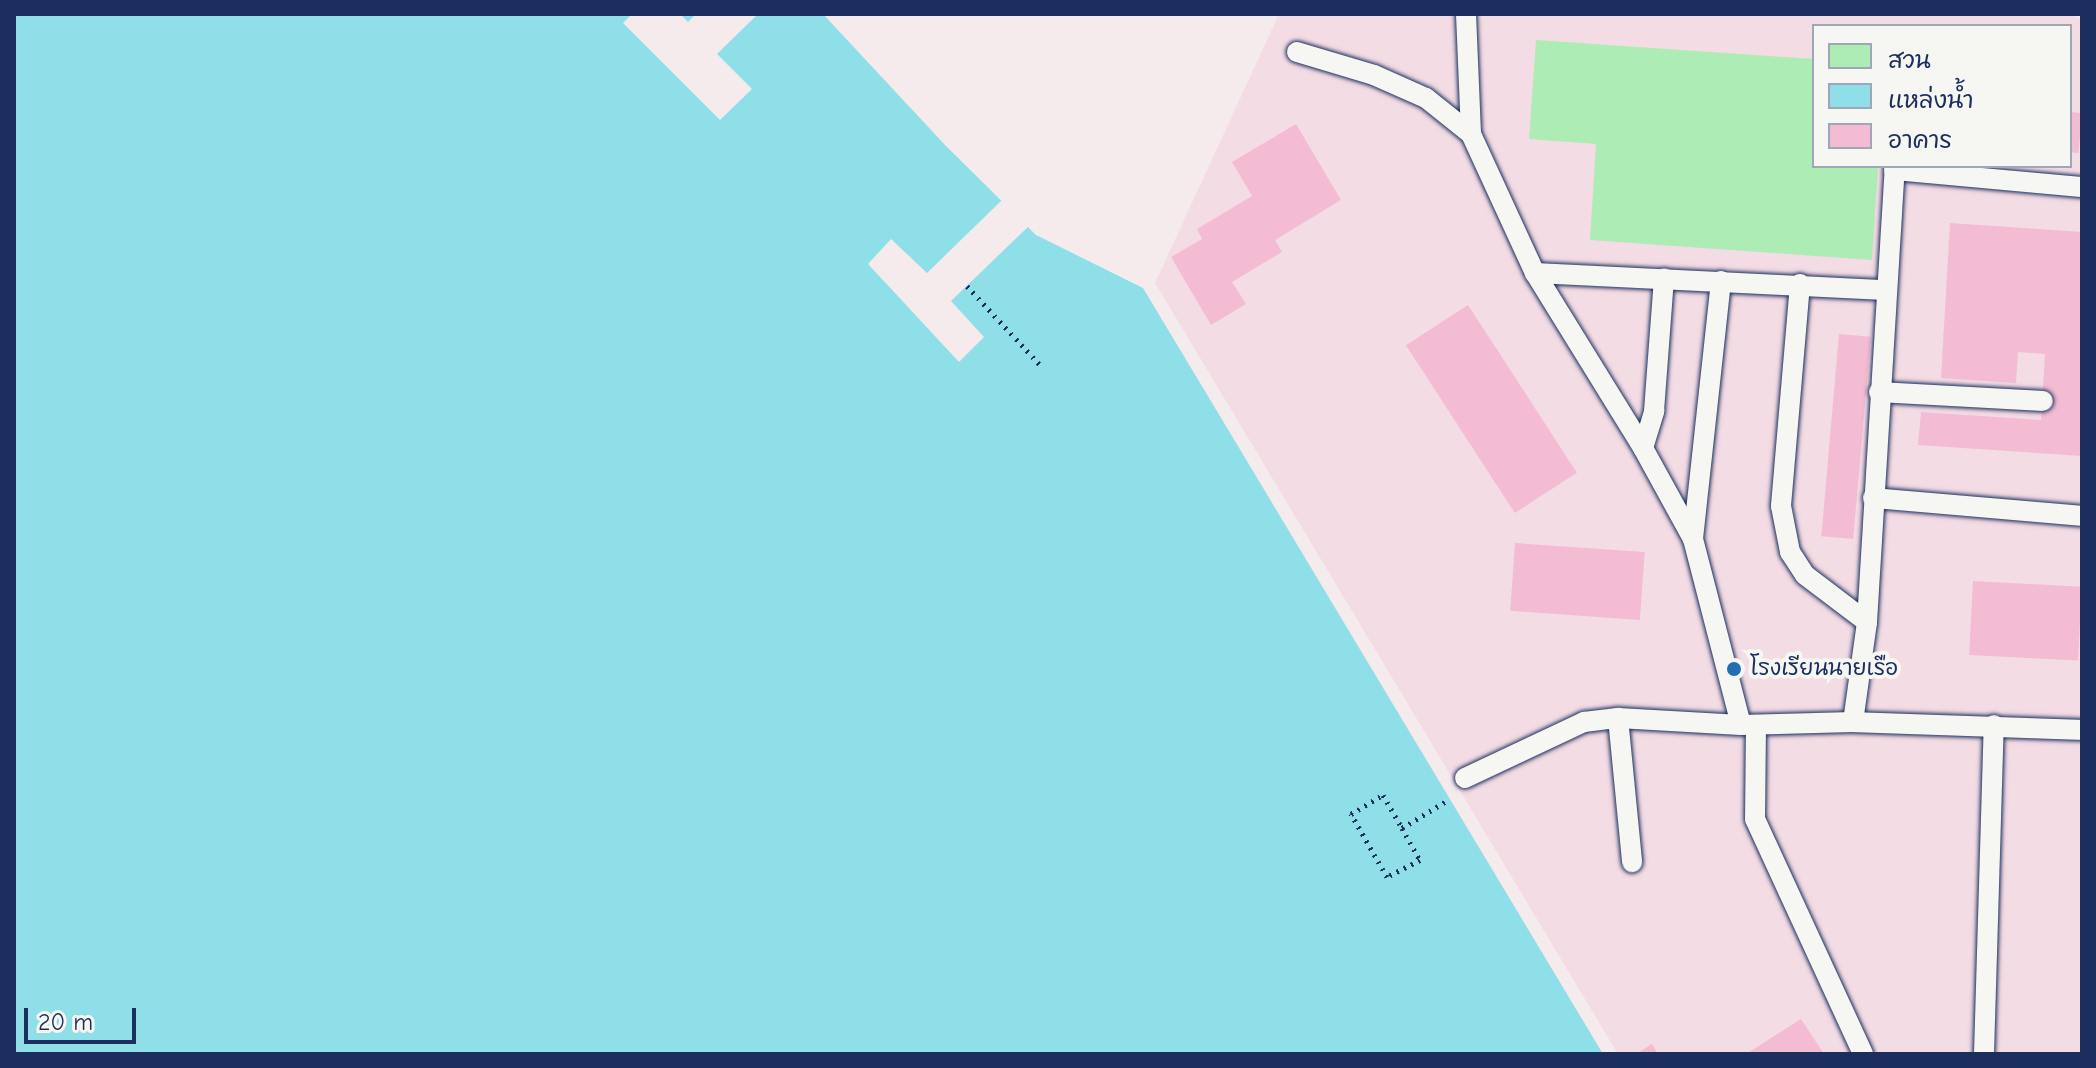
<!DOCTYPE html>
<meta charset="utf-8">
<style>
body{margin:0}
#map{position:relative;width:2096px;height:1068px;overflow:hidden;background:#f5eaec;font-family:"Comic Neue","Playpen Sans Thai",sans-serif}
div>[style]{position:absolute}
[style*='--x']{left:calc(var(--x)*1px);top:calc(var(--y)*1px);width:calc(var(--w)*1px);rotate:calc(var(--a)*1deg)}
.built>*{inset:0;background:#f4dce4}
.green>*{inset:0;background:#adecb4}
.water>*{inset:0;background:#8edfe8}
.pier>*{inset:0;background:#f5eaec}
.building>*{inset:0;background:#f3bcd3;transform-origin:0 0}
.path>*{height:5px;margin-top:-2.5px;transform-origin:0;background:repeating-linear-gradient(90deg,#1b2f5e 0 2px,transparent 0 8px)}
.roads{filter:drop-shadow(0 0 2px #1b2f5e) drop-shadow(0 0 2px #1b2f5e)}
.lane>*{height:20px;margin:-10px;padding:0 10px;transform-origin:10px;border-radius:10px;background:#f6f6f2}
.dots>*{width:22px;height:22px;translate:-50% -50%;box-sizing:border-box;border:4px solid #f6f6f2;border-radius:50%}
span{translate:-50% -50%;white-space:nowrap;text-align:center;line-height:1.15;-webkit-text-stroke:8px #f6f6f2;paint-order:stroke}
.poi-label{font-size:22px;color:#1b2f5e}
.left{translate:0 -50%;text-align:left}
.frame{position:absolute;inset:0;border:16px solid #1b2f5e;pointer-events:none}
.legend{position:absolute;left:1812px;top:24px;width:260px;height:144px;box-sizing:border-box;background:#f6f6f2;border:2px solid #9ea6b7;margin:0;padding:10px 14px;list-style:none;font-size:24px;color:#1b2f5e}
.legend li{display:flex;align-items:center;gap:16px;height:40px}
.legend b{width:40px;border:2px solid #9ea6b7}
.scale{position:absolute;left:24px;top:1008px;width:112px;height:36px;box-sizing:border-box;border:4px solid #1b2f5e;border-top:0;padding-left:10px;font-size:24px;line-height:28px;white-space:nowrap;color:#1b2f5e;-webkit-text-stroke:6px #f6f6f2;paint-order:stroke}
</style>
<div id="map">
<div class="built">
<div style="clip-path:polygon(evenodd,1279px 14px,2070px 14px,2082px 19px,2082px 1054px,1618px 1054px,1155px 283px,1279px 14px,1814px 26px,2070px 26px,2070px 166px,1814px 166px,1814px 26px)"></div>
</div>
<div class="green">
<div style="clip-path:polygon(1536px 40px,1814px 59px,1814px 166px,1878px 166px,1872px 260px,1590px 240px,1596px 144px,1529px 139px)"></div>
</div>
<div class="water">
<div style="clip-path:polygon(14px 14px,823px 14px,945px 145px,1036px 235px,1143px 288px,1603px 1054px,14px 1054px)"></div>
</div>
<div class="pier">
<div style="clip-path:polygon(632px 14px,680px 14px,688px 22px,696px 14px,758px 14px,717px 54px,752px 89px,720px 120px,623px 23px)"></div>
<div style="clip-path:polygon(1003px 199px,1030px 225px,951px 301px,984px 337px,959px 362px,868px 264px,891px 239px,927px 273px)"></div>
</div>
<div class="building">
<div style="left:2070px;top:112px;width:12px;height:40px;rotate:5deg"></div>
<div style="clip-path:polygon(1296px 124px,1341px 200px,1275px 240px,1282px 252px,1232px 282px,1246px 304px,1211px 325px,1171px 257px,1202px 239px,1197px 229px,1252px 196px,1232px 162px)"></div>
<div style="clip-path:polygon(1950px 223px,2082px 232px,2082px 456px,1918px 445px,1921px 412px,2041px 420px,2045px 354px,2018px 352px,2016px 383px,1941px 378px)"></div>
<div style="left:1468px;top:305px;width:200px;height:74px;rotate:57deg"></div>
<div style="left:1839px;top:334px;width:32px;height:203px;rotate:5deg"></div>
<div style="left:1515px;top:543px;width:130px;height:68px;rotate:4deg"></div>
<div style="left:1973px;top:581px;width:109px;height:74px;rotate:3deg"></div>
<div style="clip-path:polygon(1801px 1019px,1824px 1054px,1746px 1054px)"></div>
<div style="clip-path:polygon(1652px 1044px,1658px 1054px,1636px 1054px)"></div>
</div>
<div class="path">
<div style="--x:967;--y:286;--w:110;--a:47.2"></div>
<div style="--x:1402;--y:828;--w:37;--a:61"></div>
<div style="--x:1420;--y:860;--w:37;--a:153"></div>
<div style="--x:1387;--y:877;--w:73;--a:-119.7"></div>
<div style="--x:1351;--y:814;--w:37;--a:-31"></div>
<div style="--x:1383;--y:795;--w:38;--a:60"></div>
<div style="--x:1402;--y:828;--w:54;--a:-31.3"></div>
</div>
<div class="roads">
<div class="lane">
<div style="--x:1466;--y:14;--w:120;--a:87.6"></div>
<div style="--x:1297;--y:52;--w:80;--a:16.6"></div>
<div style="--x:1374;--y:75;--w:57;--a:23.9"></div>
<div style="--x:1426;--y:98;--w:58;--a:38.7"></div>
<div style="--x:1471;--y:134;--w:153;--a:65.3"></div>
<div style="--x:1535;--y:273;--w:206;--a:58.3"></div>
<div style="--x:1643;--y:448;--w:104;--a:61.2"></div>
<div style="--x:1894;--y:170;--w:189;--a:5.2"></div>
<div style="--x:1535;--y:273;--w:351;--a:2.8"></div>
<div style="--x:1721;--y:281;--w:260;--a:96.2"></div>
<div style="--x:1693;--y:539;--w:192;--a:75.5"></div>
<div style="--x:1800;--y:284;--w:223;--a:94.9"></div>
<div style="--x:1781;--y:506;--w:47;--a:78.9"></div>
<div style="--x:1790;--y:552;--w:27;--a:57"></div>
<div style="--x:1805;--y:575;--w:78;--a:37.2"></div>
<div style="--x:1879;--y:392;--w:164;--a:3.1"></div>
<div style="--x:1643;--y:448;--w:39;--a:-73"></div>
<div style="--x:1654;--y:411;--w:133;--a:-85.7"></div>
<div style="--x:1873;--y:498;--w:210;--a:4.9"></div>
<div style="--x:1618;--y:718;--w:145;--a:84.4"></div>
<div style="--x:1853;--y:722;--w:101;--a:-82"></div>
<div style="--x:1867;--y:622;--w:457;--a:-86.5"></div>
<div style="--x:1756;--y:725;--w:94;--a:90.6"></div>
<div style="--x:1755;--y:819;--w:259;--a:65.3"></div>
<div style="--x:1465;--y:778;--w:132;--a:-25.2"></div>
<div style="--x:1584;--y:722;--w:34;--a:-7"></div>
<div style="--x:1618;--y:718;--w:123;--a:3.3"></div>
<div style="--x:1741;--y:725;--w:112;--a:-1.5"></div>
<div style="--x:1853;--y:722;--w:229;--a:2"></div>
<div style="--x:1984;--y:1054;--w:329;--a:-88.3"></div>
</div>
</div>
<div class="dots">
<div style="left:1734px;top:669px;background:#1f6fb2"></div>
</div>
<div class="poi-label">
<span class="left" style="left:1750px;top:669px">โรงเรียนนายเรือ</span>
</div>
<div class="frame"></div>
<ul class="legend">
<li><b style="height:22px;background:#adecb4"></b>สวน</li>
<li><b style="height:22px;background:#8edfe8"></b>แหล่งน้ำ</li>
<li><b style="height:22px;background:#f3bcd3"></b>อาคาร</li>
</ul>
<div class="scale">20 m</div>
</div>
